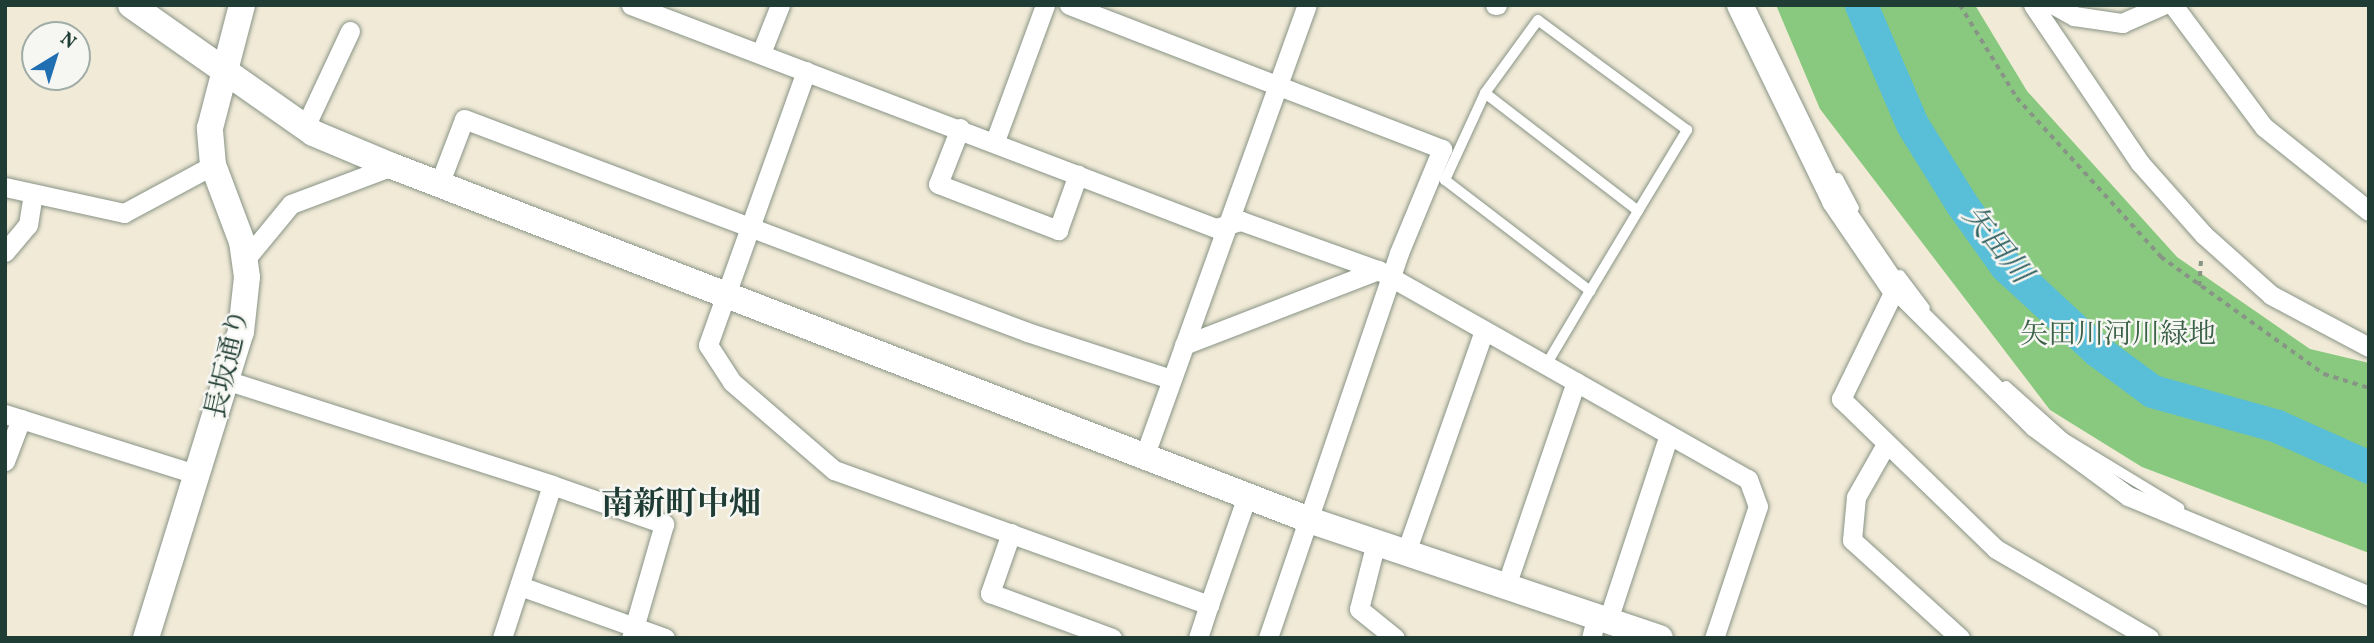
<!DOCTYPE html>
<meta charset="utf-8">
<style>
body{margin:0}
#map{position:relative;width:2374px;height:643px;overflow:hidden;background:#f1ead7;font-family:Vollkorn,"Noto Serif JP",serif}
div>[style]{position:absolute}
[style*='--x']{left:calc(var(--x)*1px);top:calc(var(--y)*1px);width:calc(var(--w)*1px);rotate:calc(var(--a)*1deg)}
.green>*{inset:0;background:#89c87f}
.river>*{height:33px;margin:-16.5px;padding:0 16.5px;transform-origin:16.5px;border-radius:16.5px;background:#59bed7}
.path>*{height:3.5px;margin-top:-1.75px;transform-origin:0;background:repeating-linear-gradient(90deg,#889486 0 5px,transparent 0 10px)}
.roads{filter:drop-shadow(0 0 2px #889486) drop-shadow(0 0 2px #889486)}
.lane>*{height:10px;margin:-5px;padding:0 5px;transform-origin:5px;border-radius:5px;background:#fff}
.street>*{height:19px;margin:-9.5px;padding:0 9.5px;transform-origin:9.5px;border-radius:9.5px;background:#fff}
.secondary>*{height:26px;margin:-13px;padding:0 13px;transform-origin:13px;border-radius:13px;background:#fff}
span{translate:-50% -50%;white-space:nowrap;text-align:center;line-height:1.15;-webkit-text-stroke:5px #f6f6f2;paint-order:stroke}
.park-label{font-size:28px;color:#3a6047}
.street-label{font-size:28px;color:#1f3d34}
.water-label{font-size:30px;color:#2e5d5d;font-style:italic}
.quarter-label{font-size:32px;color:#1f3d34;font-weight:700}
.frame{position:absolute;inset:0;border:7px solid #1f3d34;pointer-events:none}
.north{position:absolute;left:21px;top:21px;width:70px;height:70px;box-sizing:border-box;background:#f6f6f2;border:2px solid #a0aca6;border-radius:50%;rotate:38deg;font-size:19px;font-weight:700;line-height:28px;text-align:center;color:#1f3d34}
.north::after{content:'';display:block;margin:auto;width:24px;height:32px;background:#1f6fb2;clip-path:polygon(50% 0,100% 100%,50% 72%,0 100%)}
</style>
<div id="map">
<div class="green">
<div style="clip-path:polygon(1776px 5px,1975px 5px,2027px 91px,2177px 257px,2310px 349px,2369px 363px,2369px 553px,2142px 467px,2050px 410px,1820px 109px)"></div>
</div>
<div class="river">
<div style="--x:1861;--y:5;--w:129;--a:66.8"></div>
<div style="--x:1912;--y:124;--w:93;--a:58.2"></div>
<div style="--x:1961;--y:203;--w:77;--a:54.5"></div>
<div style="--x:2006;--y:266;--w:125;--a:42.7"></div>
<div style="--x:2098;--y:351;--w:67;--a:36.5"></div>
<div style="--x:2152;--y:391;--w:130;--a:15.6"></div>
<div style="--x:2277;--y:426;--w:101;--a:24"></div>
</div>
<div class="path">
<div style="--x:1960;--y:5;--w:109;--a:58.5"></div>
<div style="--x:2017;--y:98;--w:215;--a:47.8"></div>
<div style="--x:2161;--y:257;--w:201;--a:35.7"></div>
<div style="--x:2324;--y:374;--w:47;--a:17.3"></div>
<div style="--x:2199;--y:286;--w:28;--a:-86"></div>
</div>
<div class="roads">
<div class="lane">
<div style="--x:1485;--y:93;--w:193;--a:37.6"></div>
<div style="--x:1838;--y:178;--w:34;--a:62"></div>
<div style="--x:1900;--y:275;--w:41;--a:52.9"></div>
<div style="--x:1546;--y:365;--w:86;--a:-59.3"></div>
<div style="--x:1590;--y:291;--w:93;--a:-59"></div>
<div style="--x:1638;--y:211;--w:95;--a:-58.8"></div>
<div style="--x:1687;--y:130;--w:185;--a:-143.6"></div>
<div style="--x:1538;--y:20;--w:90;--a:126"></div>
<div style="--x:1485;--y:93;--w:96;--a:114.7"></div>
<div style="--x:1445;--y:180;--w:183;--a:37.4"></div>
<div style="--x:2006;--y:386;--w:78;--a:41.9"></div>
<div style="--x:2064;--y:438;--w:135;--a:31.3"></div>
</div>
<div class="street">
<div style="--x:631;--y:5;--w:626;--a:20.87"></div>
<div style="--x:1216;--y:228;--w:26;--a:-16"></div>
<div style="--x:1241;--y:221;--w:145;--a:19.7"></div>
<div style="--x:1378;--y:270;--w:425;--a:29.5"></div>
<div style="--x:1748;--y:479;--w:29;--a:70"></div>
<div style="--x:1758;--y:506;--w:139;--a:108.4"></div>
<div style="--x:1069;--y:5;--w:400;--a:21.1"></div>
<div style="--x:1442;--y:149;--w:113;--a:112.5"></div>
<div style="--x:1399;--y:253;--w:407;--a:108.8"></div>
<div style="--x:1495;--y:5;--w:2;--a:0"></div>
<div style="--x:2033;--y:5;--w:191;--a:55.9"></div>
<div style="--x:2140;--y:163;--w:96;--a:48.4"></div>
<div style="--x:2204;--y:235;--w:90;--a:41.8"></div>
<div style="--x:2271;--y:295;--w:111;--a:28"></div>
<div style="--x:2054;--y:5;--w:23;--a:29"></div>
<div style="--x:2074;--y:16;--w:49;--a:8.3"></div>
<div style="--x:2122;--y:23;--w:45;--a:-23.7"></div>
<div style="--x:2173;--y:5;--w:152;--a:53.3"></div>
<div style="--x:2264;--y:127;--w:134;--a:38.7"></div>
<div style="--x:761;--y:53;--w:52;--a:-68.4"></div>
<div style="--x:806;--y:71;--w:291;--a:109.7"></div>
<div style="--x:708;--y:345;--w:44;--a:57"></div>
<div style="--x:732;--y:382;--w:135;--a:40.8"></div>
<div style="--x:834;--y:470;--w:399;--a:19.8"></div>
<div style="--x:1209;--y:605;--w:115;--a:-70.8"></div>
<div style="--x:305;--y:127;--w:106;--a:-64.9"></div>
<div style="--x:960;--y:128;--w:60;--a:111.4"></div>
<div style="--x:938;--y:184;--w:129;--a:21"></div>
<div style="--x:1058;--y:230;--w:59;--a:-70.3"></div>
<div style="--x:995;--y:141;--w:145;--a:-69.8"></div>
<div style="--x:440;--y:182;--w:67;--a:-69.1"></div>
<div style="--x:464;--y:119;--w:602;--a:20.72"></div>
<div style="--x:1027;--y:332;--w:151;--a:18.1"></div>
<div style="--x:5;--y:187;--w:122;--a:12.3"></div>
<div style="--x:124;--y:213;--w:101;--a:-28.3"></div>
<div style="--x:5;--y:252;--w:35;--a:-50"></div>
<div style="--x:28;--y:225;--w:30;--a:-81"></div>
<div style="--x:244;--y:261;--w:74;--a:-50.5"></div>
<div style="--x:291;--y:204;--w:108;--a:-20.6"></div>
<div style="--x:1184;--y:345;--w:208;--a:-21.1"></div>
<div style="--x:229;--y:381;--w:339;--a:17.8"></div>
<div style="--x:552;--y:485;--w:161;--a:108.1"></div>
<div style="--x:5;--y:414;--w:202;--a:17.5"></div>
<div style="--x:1885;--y:446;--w:59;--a:119.6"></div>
<div style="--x:1856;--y:497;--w:43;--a:95.3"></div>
<div style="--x:1852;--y:540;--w:146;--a:42.2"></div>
<div style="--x:1144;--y:457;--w:480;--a:-70.2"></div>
<div style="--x:5;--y:461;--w:45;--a:-69.1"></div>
<div style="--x:552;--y:485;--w:119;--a:19.2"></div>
<div style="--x:664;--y:524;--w:119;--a:106.1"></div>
<div style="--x:1011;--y:533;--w:64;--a:109.3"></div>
<div style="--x:990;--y:593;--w:130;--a:20.2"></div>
<div style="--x:1376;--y:542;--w:69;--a:104.2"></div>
<div style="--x:1359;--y:609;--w:46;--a:38.9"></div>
<div style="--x:1406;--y:552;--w:235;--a:-70.6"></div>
<div style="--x:520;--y:586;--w:154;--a:19.7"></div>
<div style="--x:1506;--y:586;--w:216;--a:-71.1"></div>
<div style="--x:1608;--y:620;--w:195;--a:-71.8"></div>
<div style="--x:1198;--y:638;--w:35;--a:-72"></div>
<div style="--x:1591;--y:638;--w:23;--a:-75"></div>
<div style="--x:2149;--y:638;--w:177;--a:-149.8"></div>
<div style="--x:1996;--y:549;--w:216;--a:-135.9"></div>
<div style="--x:1841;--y:399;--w:123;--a:-63.9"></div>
<div style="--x:1895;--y:289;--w:196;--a:44.8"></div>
<div style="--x:2034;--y:427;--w:117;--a:36.3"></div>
<div style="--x:2128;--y:496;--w:261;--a:22.5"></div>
</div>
<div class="secondary">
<div style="--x:131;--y:5;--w:223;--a:35.1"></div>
<div style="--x:313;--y:133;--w:86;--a:22.7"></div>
<div style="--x:392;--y:166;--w:986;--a:21.1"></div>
<div style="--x:1312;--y:521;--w:367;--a:18.6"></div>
<div style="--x:1740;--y:5;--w:218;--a:64.1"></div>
<div style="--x:1835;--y:201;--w:107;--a:55.7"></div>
<div style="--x:146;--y:638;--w:320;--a:-72.8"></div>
<div style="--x:241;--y:332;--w:55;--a:-83.8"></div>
<div style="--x:247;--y:277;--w:35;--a:-98"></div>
<div style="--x:242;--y:242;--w:82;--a:-110.6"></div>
<div style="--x:213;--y:165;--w:37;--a:-95"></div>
<div style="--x:210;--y:128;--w:127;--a:-75.4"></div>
</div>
</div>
<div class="park-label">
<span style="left:2118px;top:336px">矢田川河川緑地</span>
</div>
<div class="street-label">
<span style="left:229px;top:364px;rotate:-77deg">長坂通り</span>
</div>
<div class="water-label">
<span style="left:1996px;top:245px;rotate:51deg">矢田川</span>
</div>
<div class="quarter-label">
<span style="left:681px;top:506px">南新町中畑</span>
</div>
<div class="frame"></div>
<div class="north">N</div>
</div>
